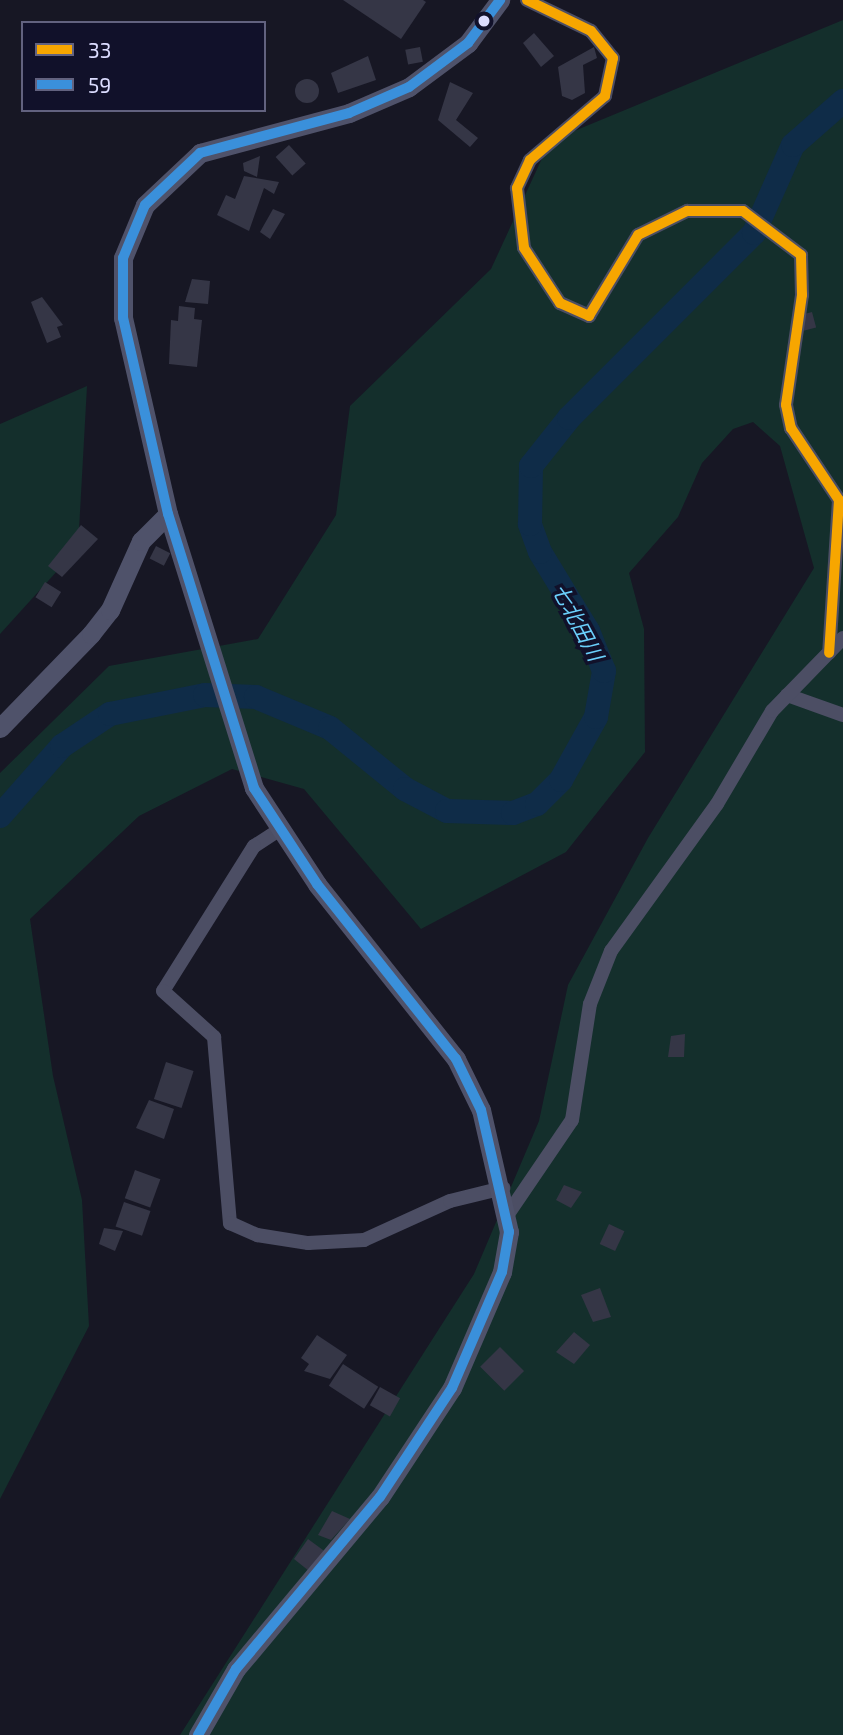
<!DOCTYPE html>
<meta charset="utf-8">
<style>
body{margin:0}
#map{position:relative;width:843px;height:1735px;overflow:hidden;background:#171724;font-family:"Exo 2","Noto Sans JP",sans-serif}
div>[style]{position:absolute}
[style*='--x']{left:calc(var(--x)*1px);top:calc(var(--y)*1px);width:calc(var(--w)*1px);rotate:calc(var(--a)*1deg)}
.green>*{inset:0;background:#142f2c}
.river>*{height:24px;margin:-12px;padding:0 12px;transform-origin:12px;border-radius:12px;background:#0f2c48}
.building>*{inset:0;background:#353646;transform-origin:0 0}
.round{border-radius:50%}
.street>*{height:14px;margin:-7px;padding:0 7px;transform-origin:7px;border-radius:7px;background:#4c4e64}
.secondary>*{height:19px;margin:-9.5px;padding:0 9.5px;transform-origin:9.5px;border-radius:9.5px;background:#4f526a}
.bus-1>*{height:10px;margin:-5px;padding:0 5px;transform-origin:5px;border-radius:5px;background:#f7a600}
.bus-2>*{height:10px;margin:-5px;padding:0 5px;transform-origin:5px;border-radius:5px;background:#3a90db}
.dots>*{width:19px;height:19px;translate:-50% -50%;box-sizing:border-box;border:4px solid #11112a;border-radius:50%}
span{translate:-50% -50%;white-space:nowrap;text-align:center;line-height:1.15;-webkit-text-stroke:7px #11112a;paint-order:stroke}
.water-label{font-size:21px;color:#6bd0fc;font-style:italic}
.legend{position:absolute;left:21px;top:21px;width:245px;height:91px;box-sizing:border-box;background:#11112a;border:2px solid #62627f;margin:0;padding:9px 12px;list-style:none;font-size:21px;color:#dbdcfe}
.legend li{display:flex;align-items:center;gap:14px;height:35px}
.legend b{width:35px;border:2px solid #62627f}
</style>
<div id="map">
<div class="green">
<div style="clip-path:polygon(843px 20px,843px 1735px,180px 1735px,474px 1274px,539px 1121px,568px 985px,648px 838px,814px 568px,780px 446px,753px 422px,733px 429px,702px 463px,678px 517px,629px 573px,644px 629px,645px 752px,566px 852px,421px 929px,304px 789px,232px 769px,139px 816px,30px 919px,53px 1076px,82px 1200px,89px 1326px,0 1499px,0 773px,109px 666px,258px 639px,336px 515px,350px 406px,491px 269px,550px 141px)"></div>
<div style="clip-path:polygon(87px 386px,78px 548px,0 634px,0 424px)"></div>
</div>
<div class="river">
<div style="--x:0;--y:816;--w:94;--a:-48.5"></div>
<div style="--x:62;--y:746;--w:58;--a:-33.7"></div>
<div style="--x:110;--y:714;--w:97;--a:-11.3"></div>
<div style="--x:205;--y:695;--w:51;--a:2.2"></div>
<div style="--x:256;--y:697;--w:80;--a:22.7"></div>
<div style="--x:330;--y:728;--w:97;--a:39.1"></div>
<div style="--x:405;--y:789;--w:47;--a:27.6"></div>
<div style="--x:447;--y:811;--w:66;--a:1.7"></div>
<div style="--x:513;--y:813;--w:26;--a:-21"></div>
<div style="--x:537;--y:804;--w:34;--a:-45"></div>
<div style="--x:561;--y:780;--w:72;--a:-60.9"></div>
<div style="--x:596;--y:717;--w:47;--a:-80.1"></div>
<div style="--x:604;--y:671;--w:43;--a:-111.8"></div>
<div style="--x:588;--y:631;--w:92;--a:-121.3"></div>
<div style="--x:540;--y:552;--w:30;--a:-110"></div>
<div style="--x:530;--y:524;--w:58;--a:-89"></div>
<div style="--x:531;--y:466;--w:61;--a:-51.6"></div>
<div style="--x:569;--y:418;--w:262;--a:-45"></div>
<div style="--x:754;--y:233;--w:96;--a:-66.1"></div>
<div style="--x:793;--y:145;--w:67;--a:-41.3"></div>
</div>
<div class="building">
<div style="clip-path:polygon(343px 0,423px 0,426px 2px,401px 39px)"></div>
<div style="clip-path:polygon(534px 33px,554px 56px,541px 67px,523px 43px)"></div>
<div style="left:420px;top:47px;width:15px;height:15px;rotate:79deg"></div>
<div style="clip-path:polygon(594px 47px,597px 58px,583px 65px,585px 93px,572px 100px,562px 96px,558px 67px)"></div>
<div style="clip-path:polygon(368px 56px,376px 80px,338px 93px,331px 73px)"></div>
<div class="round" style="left:295px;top:79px;width:24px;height:24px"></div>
<div style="clip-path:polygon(450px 82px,473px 93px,456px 120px,478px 138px,470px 147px,438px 120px)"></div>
<div style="left:289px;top:145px;width:25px;height:18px;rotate:48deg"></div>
<div style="clip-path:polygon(260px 156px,257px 177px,244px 171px,243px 163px)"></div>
<div style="clip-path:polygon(244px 176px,279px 182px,274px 194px,264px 188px,249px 231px,217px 215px,226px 195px,235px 199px)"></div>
<div style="clip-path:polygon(273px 209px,285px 214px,270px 239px,260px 232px)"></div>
<div style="clip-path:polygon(192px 279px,210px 281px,208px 304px,185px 302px)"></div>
<div style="clip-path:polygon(42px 297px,63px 325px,57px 327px,61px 337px,47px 343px,31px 302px)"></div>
<div style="clip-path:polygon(179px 306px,195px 308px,194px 319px,202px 320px,197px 367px,169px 364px,171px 320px,178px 321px)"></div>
<div style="left:812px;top:312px;width:16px;height:13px;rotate:75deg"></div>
<div style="clip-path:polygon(81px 525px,98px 539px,62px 577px,48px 566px)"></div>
<div style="left:156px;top:546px;width:16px;height:14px;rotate:27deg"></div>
<div style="left:45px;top:582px;width:19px;height:18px;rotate:32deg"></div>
<div style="clip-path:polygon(685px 1034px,684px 1057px,668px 1057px,671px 1036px)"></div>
<div style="left:166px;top:1062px;width:29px;height:39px;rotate:18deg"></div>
<div style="clip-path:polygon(149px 1100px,174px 1109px,164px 1139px,136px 1128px)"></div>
<div style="left:135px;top:1170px;width:27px;height:30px;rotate:20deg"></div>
<div style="clip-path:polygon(564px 1185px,582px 1192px,571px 1208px,556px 1200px)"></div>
<div style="left:124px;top:1202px;width:28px;height:26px;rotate:19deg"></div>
<div style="left:609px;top:1224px;width:17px;height:22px;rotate:25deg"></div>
<div style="clip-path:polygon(104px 1228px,123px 1231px,115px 1251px,99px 1244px)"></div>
<div style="clip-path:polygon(600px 1288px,611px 1317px,593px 1322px,581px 1295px)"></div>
<div style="clip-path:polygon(574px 1332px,590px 1345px,574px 1364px,556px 1352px)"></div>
<div style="clip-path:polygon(317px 1335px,347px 1355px,330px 1379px,304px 1371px,309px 1364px,301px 1358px)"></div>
<div style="left:500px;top:1347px;width:34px;height:28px;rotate:45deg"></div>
<div style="left:343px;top:1364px;width:42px;height:26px;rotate:33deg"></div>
<div style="left:380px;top:1387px;width:23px;height:21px;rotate:29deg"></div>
<div style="clip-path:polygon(332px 1511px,350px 1519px,331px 1540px,318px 1535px)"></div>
<div style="clip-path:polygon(308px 1539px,327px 1553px,309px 1571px,294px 1559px)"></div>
</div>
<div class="street">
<div style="--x:527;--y:0;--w:71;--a:25.8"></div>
<div style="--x:591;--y:31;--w:35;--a:51"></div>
<div style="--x:613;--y:58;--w:39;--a:102"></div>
<div style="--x:605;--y:96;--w:99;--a:139.5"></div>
<div style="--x:530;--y:160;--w:31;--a:115"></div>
<div style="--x:517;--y:188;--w:60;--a:83.3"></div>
<div style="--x:524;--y:248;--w:66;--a:56.8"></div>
<div style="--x:560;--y:303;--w:32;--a:24"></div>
<div style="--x:589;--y:316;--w:95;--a:-58.8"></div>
<div style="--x:638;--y:235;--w:55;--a:-26.1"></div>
<div style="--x:687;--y:211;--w:56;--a:0"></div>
<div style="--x:743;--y:211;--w:73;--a:37.2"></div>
<div style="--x:801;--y:255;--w:40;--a:88.6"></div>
<div style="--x:802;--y:295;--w:111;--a:98.3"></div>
<div style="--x:786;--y:405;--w:24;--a:78"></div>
<div style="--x:791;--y:428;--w:87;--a:56.3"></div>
<div style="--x:839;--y:500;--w:153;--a:93.7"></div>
<div style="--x:787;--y:695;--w:59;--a:19.7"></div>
<div style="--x:279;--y:830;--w:30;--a:147"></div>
<div style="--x:254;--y:846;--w:171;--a:122.1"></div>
<div style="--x:163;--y:991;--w:69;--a:42"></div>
<div style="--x:214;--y:1037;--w:187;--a:85.1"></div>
<div style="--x:230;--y:1223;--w:30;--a:24"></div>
<div style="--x:257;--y:1235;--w:52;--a:8.9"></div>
<div style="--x:308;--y:1243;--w:56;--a:-3.1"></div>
<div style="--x:364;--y:1240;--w:94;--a:-24.4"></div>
<div style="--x:450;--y:1201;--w:55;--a:-13.8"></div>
<div style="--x:506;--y:1217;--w:117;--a:-55.8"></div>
<div style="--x:572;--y:1120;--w:117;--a:-81.2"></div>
<div style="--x:590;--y:1004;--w:57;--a:-68.4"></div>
<div style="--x:611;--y:951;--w:181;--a:-54.2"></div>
<div style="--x:717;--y:804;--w:108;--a:-59.4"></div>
<div style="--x:772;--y:711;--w:102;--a:-45.8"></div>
</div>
<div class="secondary">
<div style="--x:0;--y:728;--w:131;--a:-45.9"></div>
<div style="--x:91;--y:634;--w:31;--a:-52"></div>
<div style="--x:110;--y:610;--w:76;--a:-65.8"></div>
<div style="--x:141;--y:541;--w:38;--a:-45"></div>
<div style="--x:198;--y:1735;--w:76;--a:-60.1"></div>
<div style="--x:236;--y:1669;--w:224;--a:-50.1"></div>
<div style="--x:380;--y:1497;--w:131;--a:-56.6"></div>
<div style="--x:452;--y:1388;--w:126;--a:-66.7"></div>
<div style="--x:502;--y:1272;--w:41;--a:-80.1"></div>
<div style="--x:509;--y:1232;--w:125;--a:-102.9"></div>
<div style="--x:481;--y:1110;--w:57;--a:-116.1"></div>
<div style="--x:456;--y:1059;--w:223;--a:-128.5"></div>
<div style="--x:317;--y:884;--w:115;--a:-123.3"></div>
<div style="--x:254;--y:788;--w:287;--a:-107.4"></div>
<div style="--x:168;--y:514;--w:201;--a:-102.9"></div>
<div style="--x:123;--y:318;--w:60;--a:-90"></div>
<div style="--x:123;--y:258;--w:57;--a:-67.5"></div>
<div style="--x:145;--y:205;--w:76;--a:-43.4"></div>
<div style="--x:200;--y:153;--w:154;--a:-15"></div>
<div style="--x:349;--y:113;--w:65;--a:-23.4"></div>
<div style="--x:409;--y:87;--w:74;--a:-36.7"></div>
<div style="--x:468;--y:43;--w:54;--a:-53.3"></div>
</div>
<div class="bus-1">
<div style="--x:527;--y:0;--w:71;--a:25.8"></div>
<div style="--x:591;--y:31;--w:35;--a:51"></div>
<div style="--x:613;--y:58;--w:39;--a:102"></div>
<div style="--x:605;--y:96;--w:99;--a:139.5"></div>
<div style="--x:530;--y:160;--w:31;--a:115"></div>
<div style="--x:517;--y:188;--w:60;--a:83.3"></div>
<div style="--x:524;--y:248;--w:66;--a:56.8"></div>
<div style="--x:560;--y:303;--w:32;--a:24"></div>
<div style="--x:589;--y:316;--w:95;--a:-58.8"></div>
<div style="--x:638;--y:235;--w:55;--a:-26.1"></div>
<div style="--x:687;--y:211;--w:56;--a:0"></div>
<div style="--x:743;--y:211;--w:73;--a:37.2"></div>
<div style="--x:801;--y:255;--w:40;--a:88.6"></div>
<div style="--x:802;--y:295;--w:111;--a:98.3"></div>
<div style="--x:786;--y:405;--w:24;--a:78"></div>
<div style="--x:791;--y:428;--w:87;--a:56.3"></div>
<div style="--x:839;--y:500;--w:153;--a:93.7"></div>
</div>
<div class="bus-2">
<div style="--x:198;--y:1735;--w:76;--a:-60.1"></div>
<div style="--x:236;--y:1669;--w:224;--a:-50.1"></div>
<div style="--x:380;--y:1497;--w:131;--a:-56.6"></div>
<div style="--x:452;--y:1388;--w:126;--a:-66.7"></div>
<div style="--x:502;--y:1272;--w:41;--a:-80.1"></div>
<div style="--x:509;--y:1232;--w:125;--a:-102.9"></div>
<div style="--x:481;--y:1110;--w:57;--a:-116.1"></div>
<div style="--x:456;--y:1059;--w:223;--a:-128.5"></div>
<div style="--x:317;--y:884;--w:115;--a:-123.3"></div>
<div style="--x:254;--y:788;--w:287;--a:-107.4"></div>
<div style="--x:168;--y:514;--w:201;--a:-102.9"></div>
<div style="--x:123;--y:318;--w:60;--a:-90"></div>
<div style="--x:123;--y:258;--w:57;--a:-67.5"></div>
<div style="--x:145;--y:205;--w:76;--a:-43.4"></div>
<div style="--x:200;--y:153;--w:154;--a:-15"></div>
<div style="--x:349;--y:113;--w:65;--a:-23.4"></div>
<div style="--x:409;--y:87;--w:74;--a:-36.7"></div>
<div style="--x:468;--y:43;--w:54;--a:-53.3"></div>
</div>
<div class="dots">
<div style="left:484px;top:21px;background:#dbdcfe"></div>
</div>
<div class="water-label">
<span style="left:578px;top:622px;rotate:62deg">七北田川</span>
</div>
<ul class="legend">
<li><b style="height:9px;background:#f7a600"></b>33</li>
<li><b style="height:9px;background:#3a90db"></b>59</li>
</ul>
</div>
